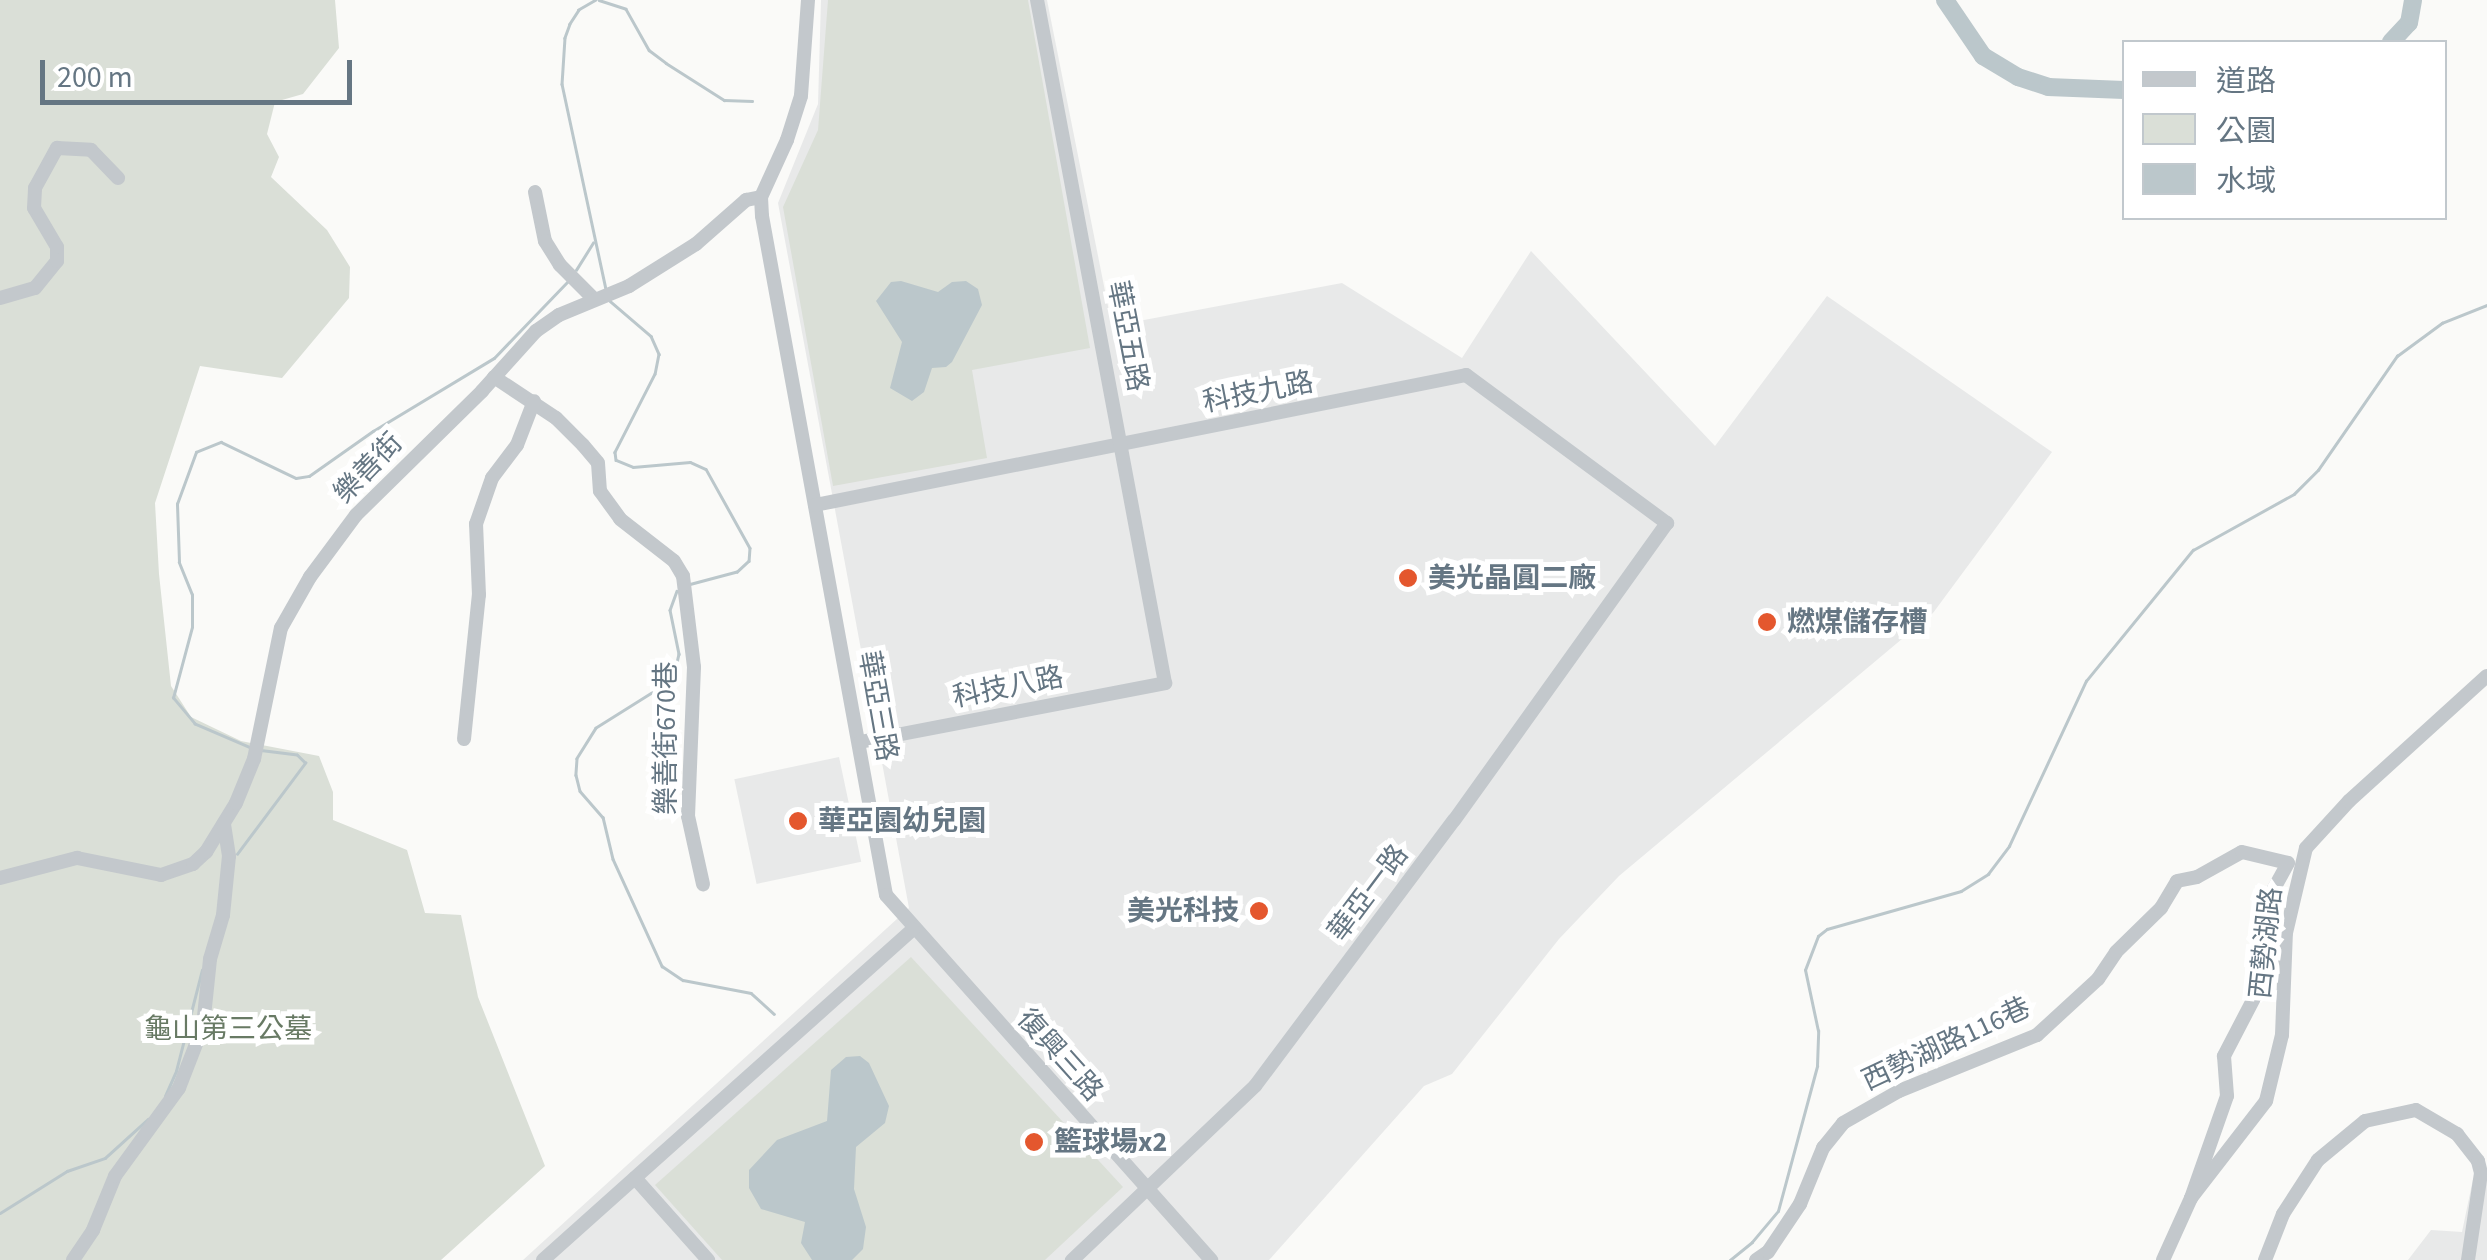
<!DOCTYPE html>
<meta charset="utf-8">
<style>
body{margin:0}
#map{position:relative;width:2487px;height:1260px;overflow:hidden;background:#fafaf8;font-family:"Source Sans 3","Noto Sans TC",sans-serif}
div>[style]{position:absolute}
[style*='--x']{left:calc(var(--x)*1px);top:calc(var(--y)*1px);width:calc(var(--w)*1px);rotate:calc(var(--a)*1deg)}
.built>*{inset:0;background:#e8e9e9;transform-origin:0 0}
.green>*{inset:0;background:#dadfd7}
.water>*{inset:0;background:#bbc7cb}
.stream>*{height:2.5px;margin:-1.25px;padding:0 1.25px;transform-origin:1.25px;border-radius:1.25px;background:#bbc7cb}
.river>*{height:18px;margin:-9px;padding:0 9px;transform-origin:9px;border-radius:9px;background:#bbc7cb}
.minor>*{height:14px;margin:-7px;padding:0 7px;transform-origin:7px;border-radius:7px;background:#c3c8cc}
.dots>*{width:28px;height:28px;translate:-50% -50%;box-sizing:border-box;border:5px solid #fff;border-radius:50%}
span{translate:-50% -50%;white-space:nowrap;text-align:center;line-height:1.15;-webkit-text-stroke:10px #fff;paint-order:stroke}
.street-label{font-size:28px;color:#657683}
.poi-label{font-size:28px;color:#657683;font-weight:700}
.left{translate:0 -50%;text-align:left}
.right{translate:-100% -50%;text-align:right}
.park-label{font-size:28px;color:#687a64}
.legend{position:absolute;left:2122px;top:40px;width:325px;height:180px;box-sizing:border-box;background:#fff;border:2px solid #c1c8cd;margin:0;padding:12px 18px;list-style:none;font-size:30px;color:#657683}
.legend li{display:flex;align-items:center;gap:20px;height:50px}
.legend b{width:50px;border:2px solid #c1c8cd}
.scale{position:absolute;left:40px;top:60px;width:312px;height:45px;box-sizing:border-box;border:5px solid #657683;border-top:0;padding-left:12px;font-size:30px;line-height:35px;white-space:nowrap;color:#657683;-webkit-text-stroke:8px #fff;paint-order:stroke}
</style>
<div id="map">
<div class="built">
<div style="clip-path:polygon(821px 0,1047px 0,1112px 326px,1342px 283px,1462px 358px,1531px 251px,1715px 446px,1827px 296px,2052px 452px,1933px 613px,1619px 876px,1559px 939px,1452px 1074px,1424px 1086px,1269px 1260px,523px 1260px,909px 908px,778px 203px,818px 104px)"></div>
<div style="left:839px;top:757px;width:107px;height:107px;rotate:78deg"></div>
<div style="clip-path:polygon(2487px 1172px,2487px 1260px,2408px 1260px,2431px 1230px,2462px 1232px,2473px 1179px)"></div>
</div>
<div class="green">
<div style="clip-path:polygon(0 0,335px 0,339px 48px,303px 94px,275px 102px,267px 134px,279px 157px,271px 177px,327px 230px,350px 267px,349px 298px,282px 378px,200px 366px,155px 503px,159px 574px,171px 686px,191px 717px,241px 741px,319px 756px,333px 792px,333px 820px,407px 850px,425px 913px,461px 915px,478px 997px,545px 1166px,441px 1260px,0 1260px)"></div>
<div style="clip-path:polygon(828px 0,1028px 0,1090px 348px,972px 370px,987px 458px,833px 486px,783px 207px,818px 130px)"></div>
<div style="clip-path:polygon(911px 957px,1123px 1187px,1045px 1260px,722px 1260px,655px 1185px)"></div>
</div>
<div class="water">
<div style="clip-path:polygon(901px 281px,938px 292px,952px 282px,966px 281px,978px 289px,982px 305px,952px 362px,946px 367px,932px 368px,924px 392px,912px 401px,890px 388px,902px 342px,876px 301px,891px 282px)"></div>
<div style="clip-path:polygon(860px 1056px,869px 1063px,889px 1106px,885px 1123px,856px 1147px,854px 1189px,866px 1227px,863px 1249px,852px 1260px,812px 1260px,801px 1243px,805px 1222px,761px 1209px,749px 1188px,749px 1170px,777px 1140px,827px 1121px,831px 1070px,846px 1057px)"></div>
</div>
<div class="stream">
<div style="--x:596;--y:0;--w:20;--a:150"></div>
<div style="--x:579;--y:10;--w:17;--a:123"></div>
<div style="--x:570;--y:24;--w:15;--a:110"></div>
<div style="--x:565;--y:38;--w:46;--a:93.7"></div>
<div style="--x:562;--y:84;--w:210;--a:77.9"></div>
<div style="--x:599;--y:0;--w:28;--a:18"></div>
<div style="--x:626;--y:9;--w:47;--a:60.7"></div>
<div style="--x:649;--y:50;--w:21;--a:37"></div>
<div style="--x:666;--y:63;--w:69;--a:32.5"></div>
<div style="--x:724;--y:100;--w:28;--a:2"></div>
<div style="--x:576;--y:270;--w:32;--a:-58"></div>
<div style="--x:610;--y:301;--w:54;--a:40.5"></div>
<div style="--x:651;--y:336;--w:20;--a:66"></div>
<div style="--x:659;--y:354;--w:20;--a:101"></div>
<div style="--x:655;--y:374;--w:88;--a:117.1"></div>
<div style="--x:615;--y:452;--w:8;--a:83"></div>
<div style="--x:616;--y:460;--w:18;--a:22"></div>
<div style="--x:633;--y:467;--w:57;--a:-5"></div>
<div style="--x:690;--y:462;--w:17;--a:24"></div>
<div style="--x:706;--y:469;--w:90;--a:60.9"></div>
<div style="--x:750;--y:548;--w:13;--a:94"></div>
<div style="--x:749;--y:561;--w:16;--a:137"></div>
<div style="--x:737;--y:572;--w:51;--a:165.1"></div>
<div style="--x:677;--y:591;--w:20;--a:110"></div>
<div style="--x:670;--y:610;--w:45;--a:78.4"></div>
<div style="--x:679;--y:654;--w:17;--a:103"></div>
<div style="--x:675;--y:671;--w:19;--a:129"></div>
<div style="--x:663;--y:686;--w:79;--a:147.9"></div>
<div style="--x:596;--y:728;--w:36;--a:122"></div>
<div style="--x:577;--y:759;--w:16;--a:94"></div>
<div style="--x:576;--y:775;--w:16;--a:76"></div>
<div style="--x:580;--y:791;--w:35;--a:49"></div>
<div style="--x:603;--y:817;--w:43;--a:76.6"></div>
<div style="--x:613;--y:859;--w:118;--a:65.4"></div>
<div style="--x:662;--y:966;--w:25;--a:34"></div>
<div style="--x:683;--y:980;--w:69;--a:10.8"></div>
<div style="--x:751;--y:993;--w:31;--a:42"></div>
<div style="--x:251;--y:748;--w:61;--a:-156.8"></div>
<div style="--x:195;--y:724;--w:34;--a:-130"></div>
<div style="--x:173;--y:698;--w:73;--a:-75"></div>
<div style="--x:192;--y:627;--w:32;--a:-90"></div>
<div style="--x:192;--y:595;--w:35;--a:-112"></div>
<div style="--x:179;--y:562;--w:58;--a:-92"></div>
<div style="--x:177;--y:504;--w:55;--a:-69.9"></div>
<div style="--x:196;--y:452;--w:27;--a:-22"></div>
<div style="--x:221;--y:442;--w:83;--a:25.6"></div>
<div style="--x:296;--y:478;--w:13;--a:-9"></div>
<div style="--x:309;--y:476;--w:78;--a:-35.1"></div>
<div style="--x:373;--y:431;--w:141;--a:-31.1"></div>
<div style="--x:494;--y:358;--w:107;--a:-46.1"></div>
<div style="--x:237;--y:854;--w:114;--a:-53.2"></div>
<div style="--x:305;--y:763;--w:11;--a:-135"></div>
<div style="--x:297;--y:755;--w:34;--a:-173"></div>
<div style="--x:165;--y:1096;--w:27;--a:-66"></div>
<div style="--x:176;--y:1071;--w:104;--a:-75.6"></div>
<div style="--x:0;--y:1213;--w:79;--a:-32.1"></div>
<div style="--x:67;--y:1171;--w:40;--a:-18.9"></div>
<div style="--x:105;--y:1158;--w:58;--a:-42.2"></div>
<div style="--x:1730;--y:1260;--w:28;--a:-39"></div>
<div style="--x:1752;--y:1242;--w:40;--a:-50"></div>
<div style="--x:1778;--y:1211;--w:150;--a:-74.9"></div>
<div style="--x:1817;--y:1066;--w:35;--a:-88"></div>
<div style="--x:1818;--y:1031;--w:62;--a:-102"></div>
<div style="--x:1805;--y:970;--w:36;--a:-69"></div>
<div style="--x:1818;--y:936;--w:11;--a:-38"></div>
<div style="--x:1827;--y:929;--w:139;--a:-15.8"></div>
<div style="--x:1961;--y:891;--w:32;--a:-32"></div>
<div style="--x:1988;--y:874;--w:35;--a:-53"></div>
<div style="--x:2009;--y:846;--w:182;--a:-65"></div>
<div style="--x:2086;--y:681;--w:169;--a:-50.8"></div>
<div style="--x:2193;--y:550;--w:115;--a:-29"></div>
<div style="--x:2294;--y:494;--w:34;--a:-45"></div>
<div style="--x:2318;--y:470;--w:139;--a:-55.3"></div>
<div style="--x:2397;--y:356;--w:56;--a:-36.3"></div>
<div style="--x:2442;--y:323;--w:48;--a:-21.8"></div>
</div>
<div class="river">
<div style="--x:1945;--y:0;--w:68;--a:55.8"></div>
<div style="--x:1983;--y:56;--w:41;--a:31"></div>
<div style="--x:2018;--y:77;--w:32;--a:18"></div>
<div style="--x:2048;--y:87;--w:76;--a:2.3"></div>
<div style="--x:2391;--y:42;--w:26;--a:-47"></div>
<div style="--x:2409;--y:23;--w:23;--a:-80"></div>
</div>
<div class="minor">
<div style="--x:808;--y:0;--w:96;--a:94.2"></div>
<div style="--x:801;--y:96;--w:46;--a:107.7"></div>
<div style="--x:787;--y:140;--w:63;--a:114.5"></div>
<div style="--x:761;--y:197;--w:19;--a:87"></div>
<div style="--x:762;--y:216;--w:690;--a:79.65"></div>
<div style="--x:886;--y:895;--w:489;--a:48.3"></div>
<div style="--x:535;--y:192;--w:50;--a:78.5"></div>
<div style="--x:545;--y:241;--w:28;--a:58"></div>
<div style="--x:560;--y:265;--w:48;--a:45"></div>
<div style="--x:0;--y:298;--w:36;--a:-16"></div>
<div style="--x:35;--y:288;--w:35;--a:-51"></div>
<div style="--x:57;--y:261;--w:14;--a:-90"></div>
<div style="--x:57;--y:247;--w:45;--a:-120.5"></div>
<div style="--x:34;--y:208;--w:20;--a:-87"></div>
<div style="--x:35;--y:188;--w:46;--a:-61.2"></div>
<div style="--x:57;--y:148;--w:34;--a:3"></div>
<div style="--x:91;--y:150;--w:39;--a:46"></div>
<div style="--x:494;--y:377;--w:74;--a:33.5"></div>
<div style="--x:556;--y:418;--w:38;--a:45"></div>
<div style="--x:583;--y:445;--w:23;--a:50"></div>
<div style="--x:598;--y:463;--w:28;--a:86"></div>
<div style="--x:600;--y:491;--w:34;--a:54"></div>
<div style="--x:620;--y:519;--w:68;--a:37.9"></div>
<div style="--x:674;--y:561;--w:17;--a:59"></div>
<div style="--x:683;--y:576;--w:92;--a:83.1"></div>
<div style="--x:694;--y:667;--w:149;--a:92.3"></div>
<div style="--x:688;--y:816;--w:70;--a:77.6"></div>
<div style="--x:815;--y:505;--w:664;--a:-11.29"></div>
<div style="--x:1466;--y:375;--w:250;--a:36.4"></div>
<div style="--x:1667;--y:523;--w:365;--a:125.6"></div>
<div style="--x:1454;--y:820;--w:332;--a:126.8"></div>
<div style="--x:1255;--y:1086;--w:253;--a:136.4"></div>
<div style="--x:464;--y:739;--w:145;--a:-84.1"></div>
<div style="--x:479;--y:595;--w:71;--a:-92.4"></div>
<div style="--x:476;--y:524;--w:49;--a:-70.8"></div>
<div style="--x:492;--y:478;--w:41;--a:-52.9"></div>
<div style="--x:517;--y:445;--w:47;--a:-68.9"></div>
<div style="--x:860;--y:742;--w:311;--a:-10.9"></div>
<div style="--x:1165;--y:683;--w:695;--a:-100.61"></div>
<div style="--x:0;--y:878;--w:80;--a:-14.6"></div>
<div style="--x:77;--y:858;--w:86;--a:11.4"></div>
<div style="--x:161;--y:875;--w:34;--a:-19"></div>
<div style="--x:193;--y:864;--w:18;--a:-43"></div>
<div style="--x:206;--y:852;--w:57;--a:-58.5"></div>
<div style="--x:236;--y:803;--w:48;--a:-67.8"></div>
<div style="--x:254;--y:759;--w:134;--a:-78.4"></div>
<div style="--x:281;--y:628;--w:59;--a:-60.4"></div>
<div style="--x:310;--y:577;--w:77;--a:-53.4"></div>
<div style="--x:356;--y:515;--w:177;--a:-44.5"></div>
<div style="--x:482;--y:391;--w:81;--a:-48"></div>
<div style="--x:536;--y:331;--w:28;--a:-35"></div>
<div style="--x:559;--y:315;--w:76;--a:-22.5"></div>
<div style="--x:629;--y:286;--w:79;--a:-32.1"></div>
<div style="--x:696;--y:244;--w:67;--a:-41.3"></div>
<div style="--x:746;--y:200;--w:15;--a:-11"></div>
<div style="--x:635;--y:1178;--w:110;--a:48.3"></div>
<div style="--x:73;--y:1260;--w:36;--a:-56"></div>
<div style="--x:93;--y:1230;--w:58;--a:-67.8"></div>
<div style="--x:115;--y:1176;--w:109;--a:-54"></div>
<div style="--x:179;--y:1088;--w:66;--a:-68.8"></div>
<div style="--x:203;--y:1026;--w:67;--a:-84"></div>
<div style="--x:210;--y:959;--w:46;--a:-73.5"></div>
<div style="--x:223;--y:915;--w:59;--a:-84.2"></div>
<div style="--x:229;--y:856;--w:33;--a:-99"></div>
<div style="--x:543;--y:1260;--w:496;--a:-41.8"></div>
<div style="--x:1756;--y:1260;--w:14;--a:-34"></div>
<div style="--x:1768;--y:1252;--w:58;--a:-56.3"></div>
<div style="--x:1800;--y:1204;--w:61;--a:-67.7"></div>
<div style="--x:1823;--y:1148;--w:32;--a:-51"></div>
<div style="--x:1843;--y:1123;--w:64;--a:-29.7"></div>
<div style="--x:1899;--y:1091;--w:149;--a:-22.1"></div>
<div style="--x:2037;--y:1035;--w:83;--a:-42.6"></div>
<div style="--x:2098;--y:979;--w:32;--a:-56"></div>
<div style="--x:2116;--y:952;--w:63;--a:-44.4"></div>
<div style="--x:2161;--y:908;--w:31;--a:-59"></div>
<div style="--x:2177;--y:881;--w:20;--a:-11"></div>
<div style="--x:2197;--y:877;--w:51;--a:-29.1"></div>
<div style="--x:2242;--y:852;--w:47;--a:13.4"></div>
<div style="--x:2288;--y:863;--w:46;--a:118.8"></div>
<div style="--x:2266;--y:903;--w:33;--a:99"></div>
<div style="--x:2261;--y:936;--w:43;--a:86"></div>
<div style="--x:2264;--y:979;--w:87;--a:117.5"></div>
<div style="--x:2224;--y:1056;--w:40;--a:85.7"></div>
<div style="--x:2227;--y:1096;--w:108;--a:109.4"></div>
<div style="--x:2163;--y:1260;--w:68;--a:-65.7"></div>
<div style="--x:2191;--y:1198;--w:123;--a:-52.3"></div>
<div style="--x:2266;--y:1101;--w:68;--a:-76.4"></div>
<div style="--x:2282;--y:1035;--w:102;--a:-87.8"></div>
<div style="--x:2286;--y:933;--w:87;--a:-76.8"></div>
<div style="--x:2306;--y:848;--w:64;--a:-47.5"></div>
<div style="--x:2349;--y:801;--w:186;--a:-42.2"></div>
<div style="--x:2265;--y:1260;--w:49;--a:-68.6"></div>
<div style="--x:2283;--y:1214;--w:64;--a:-57.1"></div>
<div style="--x:2318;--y:1160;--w:61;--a:-39.7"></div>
<div style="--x:2365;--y:1121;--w:52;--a:-12.2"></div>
<div style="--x:2416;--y:1110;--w:48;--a:30.3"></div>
<div style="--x:2457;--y:1134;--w:34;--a:52"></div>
<div style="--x:2478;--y:1161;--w:12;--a:76"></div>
<div style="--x:2481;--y:1173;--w:88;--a:98.5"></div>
</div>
<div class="dots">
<div style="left:1408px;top:578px;background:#e4572e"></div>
<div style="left:1767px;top:622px;background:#e4572e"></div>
<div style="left:798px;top:821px;background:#e4572e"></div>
<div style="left:1259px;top:911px;background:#e4572e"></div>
<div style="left:1034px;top:1142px;background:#e4572e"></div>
</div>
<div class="street-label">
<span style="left:1128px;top:336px;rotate:79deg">華亞五路</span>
<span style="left:1258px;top:392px;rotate:-11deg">科技九路</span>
<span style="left:368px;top:468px;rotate:-46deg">樂善街</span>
<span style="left:1008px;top:687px;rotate:-11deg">科技八路</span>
<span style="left:878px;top:706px;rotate:80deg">華亞三路</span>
<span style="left:666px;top:738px;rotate:-90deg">樂善街670巷</span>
<span style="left:1368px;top:893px;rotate:-53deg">華亞一路</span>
<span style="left:2266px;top:943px;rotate:-84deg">西勢湖路</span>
<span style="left:1946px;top:1044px;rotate:-25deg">西勢湖路116巷</span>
<span style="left:1060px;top:1055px;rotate:48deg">復興三路</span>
</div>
<div class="poi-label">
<span class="left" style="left:1428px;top:578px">美光晶圓二廠</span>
<span class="left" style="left:1787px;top:622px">燃煤儲存槽</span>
<span class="left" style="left:818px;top:821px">華亞園幼兒園</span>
<span class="right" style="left:1239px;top:911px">美光科技</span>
<span class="left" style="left:1054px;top:1142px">籃球場x2</span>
</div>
<div class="park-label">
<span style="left:228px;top:1029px">龜山第三公墓</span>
</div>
<ul class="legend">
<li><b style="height:12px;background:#c3c8cc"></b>道路</li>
<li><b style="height:28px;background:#dadfd7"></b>公園</li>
<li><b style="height:28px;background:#bbc7cb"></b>水域</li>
</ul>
<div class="scale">200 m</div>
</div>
